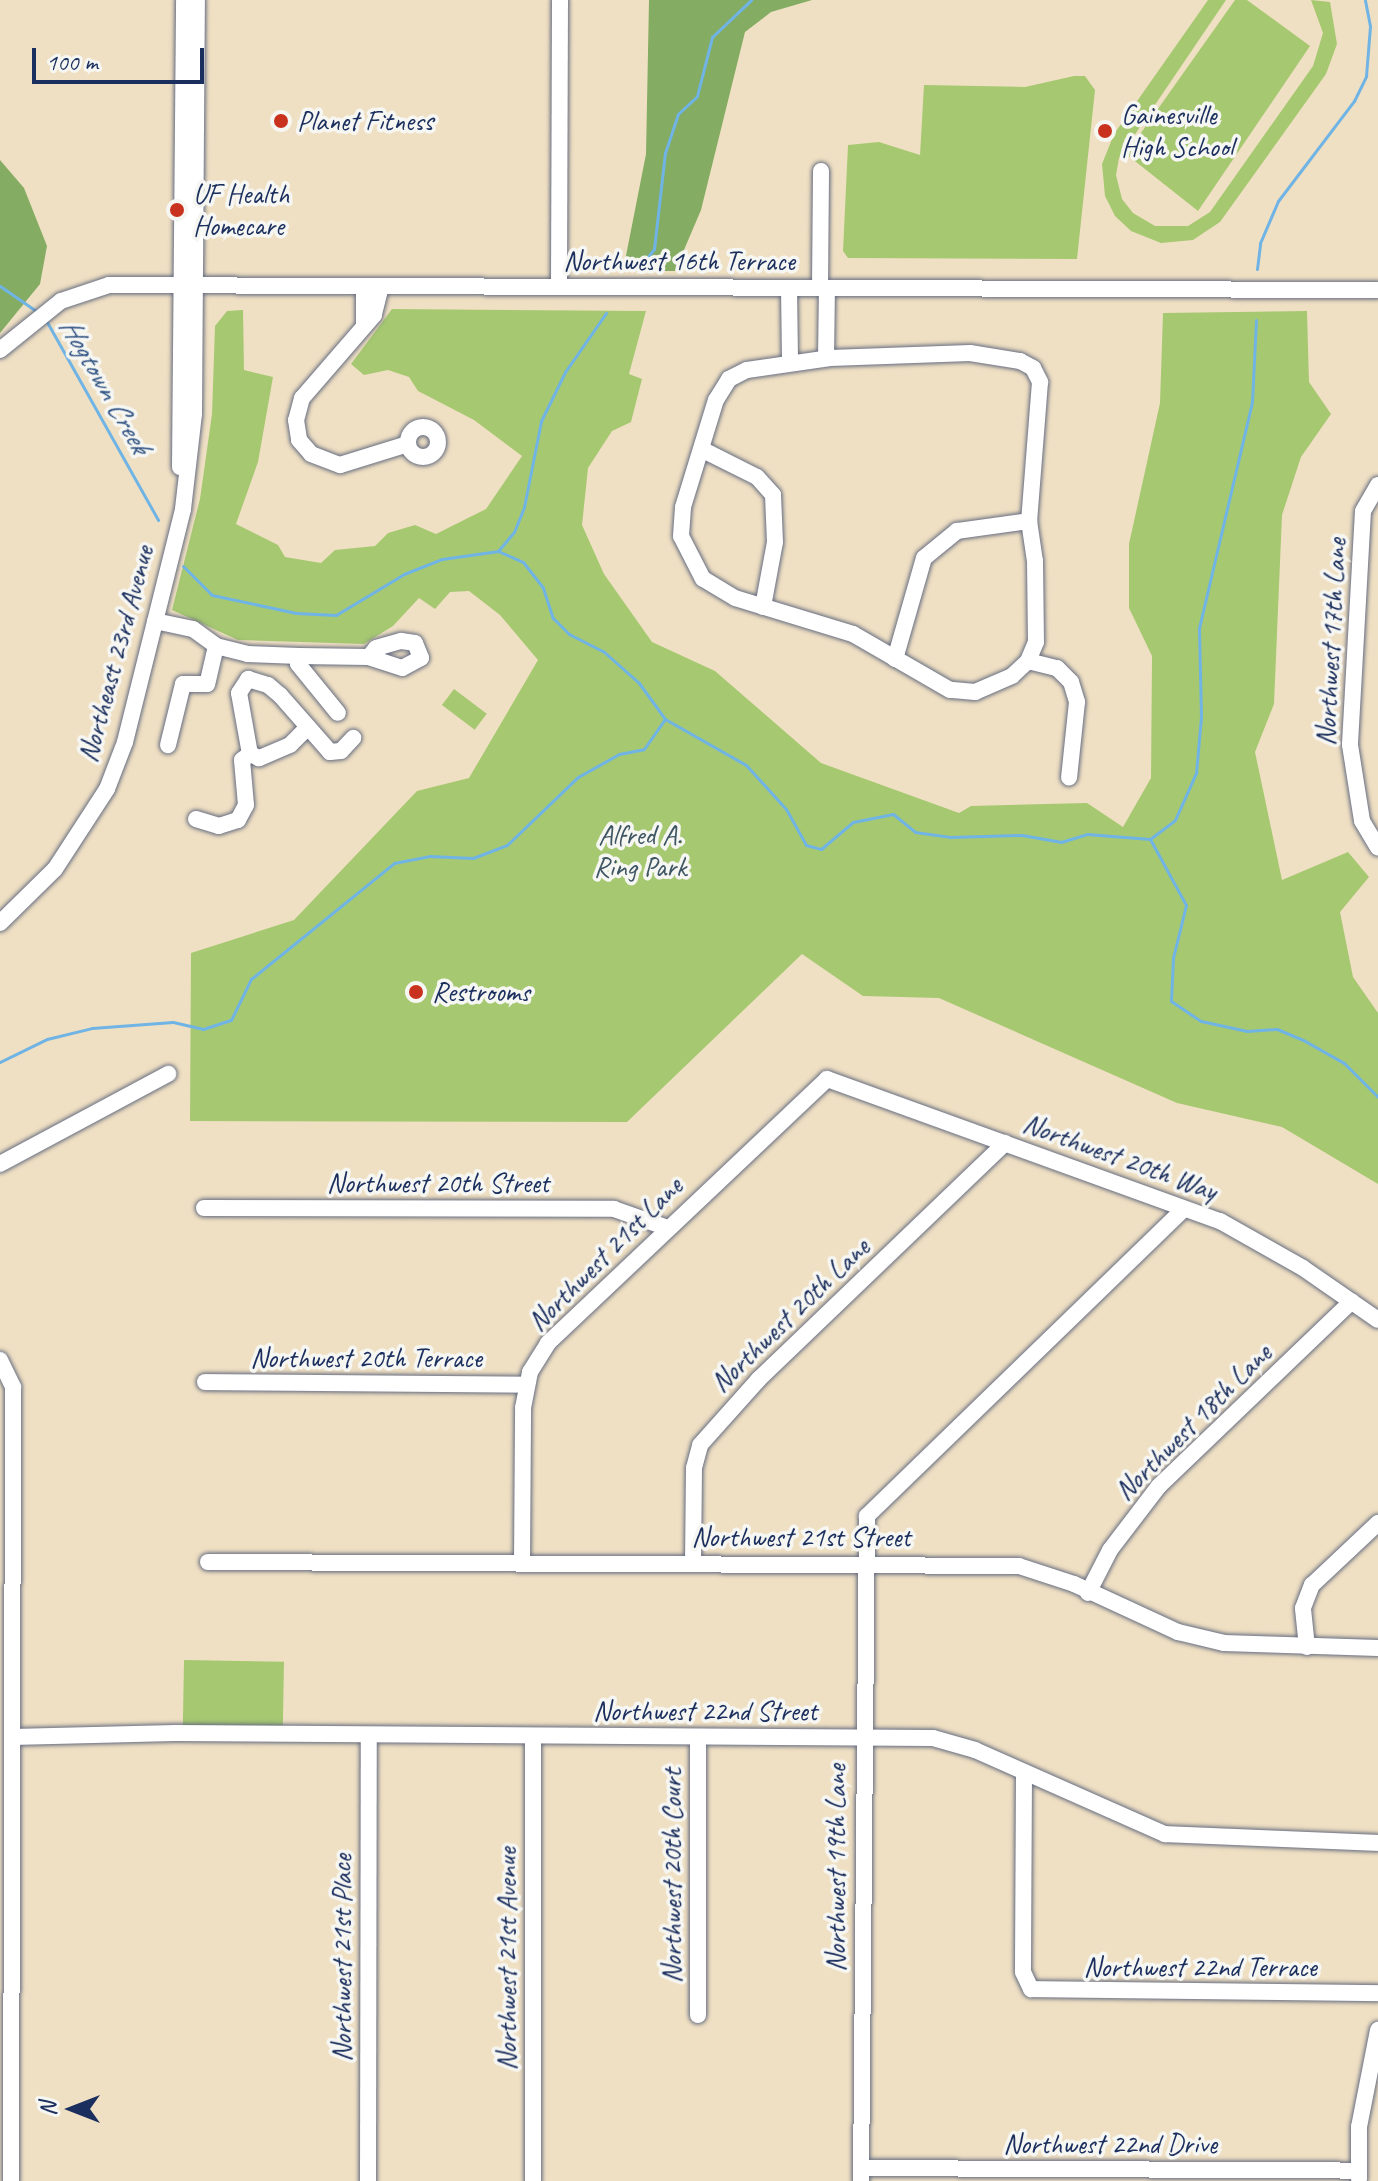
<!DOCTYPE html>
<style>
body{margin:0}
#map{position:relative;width:1378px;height:2181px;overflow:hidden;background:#f0e0c3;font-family:Caveat,sans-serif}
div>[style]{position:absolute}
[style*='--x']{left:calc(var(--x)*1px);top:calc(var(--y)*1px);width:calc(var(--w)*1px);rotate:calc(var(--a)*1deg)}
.green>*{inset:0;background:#a6c871;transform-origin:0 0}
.forest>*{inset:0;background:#84ac63}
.stream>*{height:3px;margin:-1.5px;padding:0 1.5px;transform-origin:1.5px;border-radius:1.5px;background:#70b4e5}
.roads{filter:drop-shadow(0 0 2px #666d81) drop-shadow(0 0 2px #666d81)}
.minor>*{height:16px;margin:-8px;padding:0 8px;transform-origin:8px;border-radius:8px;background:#fff}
.minor>.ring{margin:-8px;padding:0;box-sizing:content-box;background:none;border:16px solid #fff;border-radius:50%}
.dots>*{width:22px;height:22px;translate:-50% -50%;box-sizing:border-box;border:4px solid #f6f6f2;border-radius:50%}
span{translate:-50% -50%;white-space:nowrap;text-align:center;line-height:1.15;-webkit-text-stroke:7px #f6f6f2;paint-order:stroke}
.poi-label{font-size:28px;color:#1b2f5e}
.left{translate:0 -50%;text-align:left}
.street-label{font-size:28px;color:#1b2f5e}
.park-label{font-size:28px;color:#3e5563}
.water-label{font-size:30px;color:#355786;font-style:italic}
.north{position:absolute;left:32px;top:2069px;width:80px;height:80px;-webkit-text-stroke:6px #f6f6f2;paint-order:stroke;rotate:270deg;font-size:22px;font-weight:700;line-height:32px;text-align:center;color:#1b2f5e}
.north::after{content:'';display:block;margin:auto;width:28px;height:36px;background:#1b2f5e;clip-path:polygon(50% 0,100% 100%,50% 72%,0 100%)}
.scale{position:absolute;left:32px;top:48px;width:172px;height:36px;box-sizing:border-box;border:4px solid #1b2f5e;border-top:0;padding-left:10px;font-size:24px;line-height:28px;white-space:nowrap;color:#1b2f5e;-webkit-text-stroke:6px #f6f6f2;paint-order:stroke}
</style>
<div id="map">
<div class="green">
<div style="clip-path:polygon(1208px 0,1226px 0,1119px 158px,1116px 175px,1122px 199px,1133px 213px,1155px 226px,1188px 226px,1210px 212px,1313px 66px,1323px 33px,1311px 0,1330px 2px,1337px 44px,1326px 74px,1220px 222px,1193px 240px,1161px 243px,1131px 231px,1115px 216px,1105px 196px,1102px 164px,1114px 134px)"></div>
<div style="clip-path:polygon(1235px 0,1247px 0,1310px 46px,1198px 211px,1126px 154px)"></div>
<div style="clip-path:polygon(1074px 76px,1085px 76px,1095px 90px,1077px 259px,848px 258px,843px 251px,848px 145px,879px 142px,920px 155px,924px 85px,1025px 87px)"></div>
<div style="clip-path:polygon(392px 309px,646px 311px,629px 374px,642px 379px,631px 422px,612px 431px,588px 468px,582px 525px,604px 574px,652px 642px,715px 671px,821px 763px,959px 813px,971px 806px,1087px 803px,1123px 827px,1151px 778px,1152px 656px,1129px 608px,1129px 544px,1160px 403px,1163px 313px,1307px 311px,1309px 382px,1331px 414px,1301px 457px,1282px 515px,1274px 704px,1255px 752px,1282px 880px,1348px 852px,1369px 877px,1340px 912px,1353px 977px,1378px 1013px,1378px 1184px,1282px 1127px,1177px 1103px,939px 998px,863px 996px,802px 954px,627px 1122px,190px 1121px,191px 953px,294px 920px,417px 791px,469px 778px,538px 660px,500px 615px,469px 591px,450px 592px,435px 609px,419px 598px,393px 626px,364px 644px,238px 640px,172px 610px,200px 499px,212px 414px,215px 326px,227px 311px,243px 310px,244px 370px,273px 377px,258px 462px,236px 524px,278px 545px,285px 557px,321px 563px,335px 550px,375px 546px,388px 533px,415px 525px,436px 534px,486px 509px,522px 456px,474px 420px,418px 391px,409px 377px,388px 370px,364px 375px,351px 364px)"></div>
<div style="left:454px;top:689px;width:41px;height:20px;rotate:37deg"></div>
<div style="left:184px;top:1660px;width:100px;height:69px;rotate:1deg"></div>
</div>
<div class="forest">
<div style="clip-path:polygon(649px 0,812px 0,771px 12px,745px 32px,701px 210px,675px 271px,623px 271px,646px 154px)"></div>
<div style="clip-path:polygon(0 160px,24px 188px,47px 246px,40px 284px,0 333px)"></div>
</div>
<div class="stream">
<div style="--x:1257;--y:269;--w:26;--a:-83"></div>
<div style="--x:1260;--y:243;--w:46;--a:-66.8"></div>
<div style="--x:1278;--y:201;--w:126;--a:-52.8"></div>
<div style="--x:1354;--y:101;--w:28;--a:-64"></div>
<div style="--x:1366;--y:76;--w:50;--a:-85.4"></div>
<div style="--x:1370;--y:26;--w:26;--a:-101"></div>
<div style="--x:638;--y:270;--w:26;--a:-53"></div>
<div style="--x:654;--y:249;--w:97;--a:-83.5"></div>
<div style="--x:665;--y:153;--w:41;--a:-71.6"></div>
<div style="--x:678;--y:114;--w:26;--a:-43"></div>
<div style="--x:697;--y:96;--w:61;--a:-75.7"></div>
<div style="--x:712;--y:37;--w:54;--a:-43.5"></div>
<div style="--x:0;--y:286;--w:47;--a:34.7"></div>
<div style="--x:47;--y:322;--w:227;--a:60.7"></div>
<div style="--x:498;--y:551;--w:27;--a:24"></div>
<div style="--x:523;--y:562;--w:33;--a:52"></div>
<div style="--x:543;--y:588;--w:32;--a:72"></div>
<div style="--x:553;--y:618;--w:23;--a:45"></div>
<div style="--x:569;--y:634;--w:38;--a:27"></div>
<div style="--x:603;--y:651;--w:48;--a:41.6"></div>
<div style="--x:639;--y:683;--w:44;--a:54.2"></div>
<div style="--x:665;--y:719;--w:93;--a:29.6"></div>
<div style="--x:746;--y:765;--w:59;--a:47.7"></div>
<div style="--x:786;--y:809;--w:41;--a:60.9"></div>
<div style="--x:806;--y:845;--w:16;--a:15"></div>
<div style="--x:821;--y:849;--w:42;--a:-40.2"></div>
<div style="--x:853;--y:822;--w:41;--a:-11.3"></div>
<div style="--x:893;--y:814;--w:28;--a:39"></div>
<div style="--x:915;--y:832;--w:35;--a:8"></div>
<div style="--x:950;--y:837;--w:72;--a:-1.6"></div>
<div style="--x:1022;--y:835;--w:40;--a:10"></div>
<div style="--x:1061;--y:842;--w:27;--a:-17"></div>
<div style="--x:1087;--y:834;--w:63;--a:4.5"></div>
<div style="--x:1150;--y:839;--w:75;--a:61.4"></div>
<div style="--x:1186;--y:905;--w:55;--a:103.8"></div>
<div style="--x:1173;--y:958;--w:43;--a:92.7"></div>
<div style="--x:1171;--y:1001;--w:36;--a:34"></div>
<div style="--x:1201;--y:1021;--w:47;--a:12.3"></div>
<div style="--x:1247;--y:1031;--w:30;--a:-4"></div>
<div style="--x:1277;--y:1029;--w:30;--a:23"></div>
<div style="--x:1305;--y:1041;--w:45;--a:29.4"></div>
<div style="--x:1344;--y:1063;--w:48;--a:45"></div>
<div style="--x:498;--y:551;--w:25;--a:-50"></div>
<div style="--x:514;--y:532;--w:27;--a:-68"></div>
<div style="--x:524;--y:507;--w:88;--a:-78.8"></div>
<div style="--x:541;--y:421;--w:55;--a:-63.9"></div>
<div style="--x:565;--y:372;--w:72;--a:-55.2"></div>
<div style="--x:183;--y:566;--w:41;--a:45"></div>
<div style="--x:212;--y:595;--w:86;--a:12.1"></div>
<div style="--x:296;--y:613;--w:40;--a:2.9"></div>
<div style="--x:336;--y:615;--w:79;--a:-31.1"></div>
<div style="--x:404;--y:574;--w:41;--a:-21.5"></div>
<div style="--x:442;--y:559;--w:57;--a:-8.1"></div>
<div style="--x:1150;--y:839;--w:31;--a:-37"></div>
<div style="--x:1175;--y:820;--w:51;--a:-65.9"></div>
<div style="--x:1196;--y:773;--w:56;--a:-84.9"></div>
<div style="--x:1201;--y:717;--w:89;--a:-91.3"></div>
<div style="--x:1199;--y:628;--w:232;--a:-76.8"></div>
<div style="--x:1252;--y:402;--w:82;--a:-87.2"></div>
<div style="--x:0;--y:1062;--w:52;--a:-26.1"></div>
<div style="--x:47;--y:1039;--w:46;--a:-13.7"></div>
<div style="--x:92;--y:1028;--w:81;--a:-4.2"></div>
<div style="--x:173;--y:1022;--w:31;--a:13"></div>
<div style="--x:203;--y:1029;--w:29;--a:-18"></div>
<div style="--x:231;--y:1020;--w:46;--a:-64"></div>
<div style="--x:251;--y:979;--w:184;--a:-39"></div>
<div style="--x:394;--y:863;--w:36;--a:-11"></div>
<div style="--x:429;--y:856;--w:44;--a:2.6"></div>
<div style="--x:473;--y:858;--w:36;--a:-21"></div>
<div style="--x:507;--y:845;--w:98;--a:-43.8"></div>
<div style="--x:578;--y:777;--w:47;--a:-29.3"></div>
<div style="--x:619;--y:754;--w:25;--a:-11"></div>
<div style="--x:644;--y:749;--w:37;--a:-55"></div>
</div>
<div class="roads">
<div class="minor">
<div style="--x:381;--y:286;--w:30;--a:104"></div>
<div style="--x:374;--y:315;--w:110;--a:130.9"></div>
<div style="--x:302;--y:398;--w:23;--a:105"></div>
<div style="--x:296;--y:420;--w:20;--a:81"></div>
<div style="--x:299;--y:440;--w:18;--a:49"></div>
<div style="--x:311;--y:454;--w:31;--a:21"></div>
<div style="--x:340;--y:465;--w:71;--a:-17.2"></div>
<div style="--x:559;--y:286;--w:286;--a:-89.8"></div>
<div style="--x:789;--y:288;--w:75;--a:89.2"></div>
<div style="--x:820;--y:288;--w:117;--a:-89.5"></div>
<div style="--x:364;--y:323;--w:37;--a:-90"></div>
<div style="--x:0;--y:350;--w:78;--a:-38.8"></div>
<div style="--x:61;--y:301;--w:51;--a:-18.4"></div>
<div style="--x:109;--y:285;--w:1269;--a:0.23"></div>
<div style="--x:970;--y:353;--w:51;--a:9.1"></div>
<div style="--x:1020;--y:361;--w:15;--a:28"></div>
<div style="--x:1033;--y:368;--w:16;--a:63"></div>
<div style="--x:1040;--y:382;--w:139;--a:94.5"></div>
<div style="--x:1029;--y:521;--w:40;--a:81.5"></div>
<div style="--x:1035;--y:561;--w:81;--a:89.3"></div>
<div style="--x:1036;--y:642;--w:21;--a:113"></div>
<div style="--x:1028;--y:661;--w:22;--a:137"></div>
<div style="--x:1012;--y:676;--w:40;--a:156.6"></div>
<div style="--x:975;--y:692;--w:25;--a:-175"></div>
<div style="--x:950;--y:690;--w:112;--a:-150"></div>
<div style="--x:853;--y:634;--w:123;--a:-163"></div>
<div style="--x:735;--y:598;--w:37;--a:-149"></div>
<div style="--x:703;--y:579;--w:48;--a:-117.1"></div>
<div style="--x:681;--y:536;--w:29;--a:-86"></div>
<div style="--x:683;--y:507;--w:112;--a:-72.9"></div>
<div style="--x:716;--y:400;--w:25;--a:-58"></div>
<div style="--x:729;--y:379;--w:20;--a:-27"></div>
<div style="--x:747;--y:370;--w:84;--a:-8.2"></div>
<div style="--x:830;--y:358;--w:140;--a:-2"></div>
<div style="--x:826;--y:358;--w:70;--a:-89.2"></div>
<div class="ring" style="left:408px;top:427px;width:14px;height:14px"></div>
<div style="--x:703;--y:450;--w:60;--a:26.6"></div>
<div style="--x:757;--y:477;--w:24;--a:48"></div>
<div style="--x:773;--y:495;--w:47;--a:87.6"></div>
<div style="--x:775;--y:542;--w:66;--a:100.5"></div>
<div style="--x:180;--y:467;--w:467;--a:-89.5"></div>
<div style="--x:1378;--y:485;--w:30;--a:120"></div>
<div style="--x:1363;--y:511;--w:234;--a:93.2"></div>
<div style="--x:1350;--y:745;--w:77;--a:81"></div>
<div style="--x:1362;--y:821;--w:31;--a:59"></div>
<div style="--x:155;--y:621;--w:39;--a:12"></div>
<div style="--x:193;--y:629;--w:29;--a:36"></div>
<div style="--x:216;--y:646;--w:39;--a:103"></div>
<div style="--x:207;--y:684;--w:24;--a:180"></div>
<div style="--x:183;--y:684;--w:63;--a:103.8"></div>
<div style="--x:216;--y:646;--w:32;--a:14"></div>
<div style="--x:247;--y:654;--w:52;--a:2.2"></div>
<div style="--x:299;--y:656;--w:8;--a:97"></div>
<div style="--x:298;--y:664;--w:63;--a:50.8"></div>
<div style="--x:299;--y:656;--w:70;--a:0.8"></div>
<div style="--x:369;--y:657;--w:11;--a:-52"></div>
<div style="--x:376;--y:648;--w:26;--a:-16"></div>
<div style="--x:401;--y:641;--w:14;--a:8"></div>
<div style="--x:415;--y:643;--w:16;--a:68"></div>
<div style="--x:421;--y:658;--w:21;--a:152"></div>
<div style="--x:402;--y:668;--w:35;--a:-162"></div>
<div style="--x:895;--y:659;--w:105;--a:-74"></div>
<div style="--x:924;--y:558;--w:43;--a:-39.3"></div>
<div style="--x:957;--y:531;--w:73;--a:-7.9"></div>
<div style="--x:1028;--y:661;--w:30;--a:14"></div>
<div style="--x:1057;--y:668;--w:20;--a:45"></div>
<div style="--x:1071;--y:682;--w:21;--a:73"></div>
<div style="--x:1077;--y:702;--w:76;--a:96"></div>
<div style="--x:308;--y:727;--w:25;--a:135"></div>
<div style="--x:290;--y:745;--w:34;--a:157"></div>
<div style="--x:259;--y:758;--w:10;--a:-156"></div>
<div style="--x:250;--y:754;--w:62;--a:-100.2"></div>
<div style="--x:239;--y:693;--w:17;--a:-57"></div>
<div style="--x:248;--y:679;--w:21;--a:17"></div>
<div style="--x:268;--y:685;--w:16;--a:40"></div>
<div style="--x:280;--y:695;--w:76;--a:48.7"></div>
<div style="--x:330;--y:752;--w:11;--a:-5"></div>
<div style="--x:341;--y:751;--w:18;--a:-47"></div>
<div style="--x:196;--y:819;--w:24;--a:17"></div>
<div style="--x:219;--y:826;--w:20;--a:-18"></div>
<div style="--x:238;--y:820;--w:17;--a:-62"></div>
<div style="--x:246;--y:805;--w:45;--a:-95.1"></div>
<div style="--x:242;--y:760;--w:10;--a:-37"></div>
<div style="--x:0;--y:923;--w:77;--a:-44.5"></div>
<div style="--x:55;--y:869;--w:95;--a:-57"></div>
<div style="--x:107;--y:789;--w:50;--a:-69"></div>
<div style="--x:125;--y:742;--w:240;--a:-76"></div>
<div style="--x:183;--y:509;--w:96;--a:-83.4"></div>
<div style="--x:194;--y:414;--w:414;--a:-89.6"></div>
<div style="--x:0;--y:1164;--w:191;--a:-28.2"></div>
<div style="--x:204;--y:1208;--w:410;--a:0.1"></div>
<div style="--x:614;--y:1209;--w:57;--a:19.4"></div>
<div style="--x:0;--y:1360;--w:30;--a:64"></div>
<div style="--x:13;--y:1387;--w:794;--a:90.14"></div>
<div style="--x:205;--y:1382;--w:321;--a:0.5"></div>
<div style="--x:208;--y:1562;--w:811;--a:0.28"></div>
<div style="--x:1019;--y:1566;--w:58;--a:18.1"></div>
<div style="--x:1074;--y:1584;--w:115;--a:24.8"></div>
<div style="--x:1178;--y:1632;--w:47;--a:13.4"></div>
<div style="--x:1224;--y:1643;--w:154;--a:1.9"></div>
<div style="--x:522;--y:1563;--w:155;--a:-89.6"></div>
<div style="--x:523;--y:1408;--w:37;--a:-79"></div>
<div style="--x:530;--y:1372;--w:34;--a:-58"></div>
<div style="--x:548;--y:1343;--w:384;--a:-43.4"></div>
<div style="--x:827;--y:1079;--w:418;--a:19.9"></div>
<div style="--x:1220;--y:1221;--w:95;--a:29.5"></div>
<div style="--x:1303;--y:1268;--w:91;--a:34.7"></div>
<div style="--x:693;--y:1564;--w:96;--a:-89.4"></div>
<div style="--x:694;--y:1468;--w:24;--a:-75"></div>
<div style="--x:700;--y:1445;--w:89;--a:-48.2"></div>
<div style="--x:759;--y:1379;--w:341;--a:-43.8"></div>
<div style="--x:1088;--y:1593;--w:48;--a:-62.9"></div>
<div style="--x:1110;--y:1550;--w:81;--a:-52.6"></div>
<div style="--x:1159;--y:1486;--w:267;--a:-43.8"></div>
<div style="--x:1307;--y:1647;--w:39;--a:-96"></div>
<div style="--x:1303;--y:1608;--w:25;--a:-69"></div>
<div style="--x:1312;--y:1585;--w:91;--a:-43.2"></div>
<div style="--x:12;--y:1737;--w:163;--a:-1.4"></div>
<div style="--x:175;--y:1733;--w:758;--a:0.38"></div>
<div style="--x:933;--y:1738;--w:44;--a:15.9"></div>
<div style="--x:975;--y:1750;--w:208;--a:23.9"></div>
<div style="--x:1165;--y:1834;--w:213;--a:2.4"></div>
<div style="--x:533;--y:1737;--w:444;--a:90"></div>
<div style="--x:1024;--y:1773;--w:199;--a:90.3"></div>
<div style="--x:1023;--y:1972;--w:19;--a:65"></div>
<div style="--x:1031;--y:1989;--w:347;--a:0.7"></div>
<div style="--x:698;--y:2015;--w:278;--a:-90"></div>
<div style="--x:861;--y:2168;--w:498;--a:0.3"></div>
<div style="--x:1359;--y:2179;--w:52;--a:-90"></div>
<div style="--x:1359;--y:2127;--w:99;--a:-78.9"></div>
<div style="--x:368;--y:2181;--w:445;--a:-89.9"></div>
<div style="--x:861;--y:2181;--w:665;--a:-89.48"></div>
<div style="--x:867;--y:1516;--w:440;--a:-44.1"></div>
</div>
</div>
<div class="dots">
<div style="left:281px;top:121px;background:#c8321e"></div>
<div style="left:1105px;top:131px;background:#c8321e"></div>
<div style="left:177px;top:210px;background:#c8321e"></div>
<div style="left:416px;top:992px;background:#c8321e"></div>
</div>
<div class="poi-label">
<span class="left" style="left:1121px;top:131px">Gainesville<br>High School</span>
<span class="left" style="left:297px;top:121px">Planet Fitness</span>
<span class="left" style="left:193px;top:210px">UF Health<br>Homecare</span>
<span class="left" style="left:432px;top:992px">Restrooms</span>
</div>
<div class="street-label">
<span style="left:679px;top:261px">Northwest 16th Terrace</span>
<span style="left:1331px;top:642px;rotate:-87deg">Northwest 17th Lane</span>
<span style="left:116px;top:654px;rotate:-75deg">Northeast 23rd Avenue</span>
<span style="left:1120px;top:1157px;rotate:20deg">Northwest 20th Way</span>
<span style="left:438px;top:1183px">Northwest 20th Street</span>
<span style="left:605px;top:1254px;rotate:-45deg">Northwest 21st Lane</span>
<span style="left:790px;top:1315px;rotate:-44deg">Northwest 20th Lane</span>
<span style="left:366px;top:1358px">Northwest 20th Terrace</span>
<span style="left:1193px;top:1422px;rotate:-45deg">Northwest 18th Lane</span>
<span style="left:801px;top:1537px">Northwest 21st Street</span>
<span style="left:705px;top:1711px">Northwest 22nd Street</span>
<span style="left:836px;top:1868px;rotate:-90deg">Northwest 19th Lane</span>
<span style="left:672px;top:1876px;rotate:-90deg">Northwest 20th Court</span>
<span style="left:342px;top:1958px;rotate:-90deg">Northwest 21st Place</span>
<span style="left:507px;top:1959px;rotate:-90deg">Northwest 21st Avenue</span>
<span style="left:1200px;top:1967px">Northwest 22nd Terrace</span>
<span style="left:1110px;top:2144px">Northwest 22nd Drive</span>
</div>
<div class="park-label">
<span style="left:640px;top:851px">Alfred A.<br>Ring Park</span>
</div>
<div class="water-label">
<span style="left:105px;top:385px;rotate:60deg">Hogtown Creek</span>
</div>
<div class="north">N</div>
<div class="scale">100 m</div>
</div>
